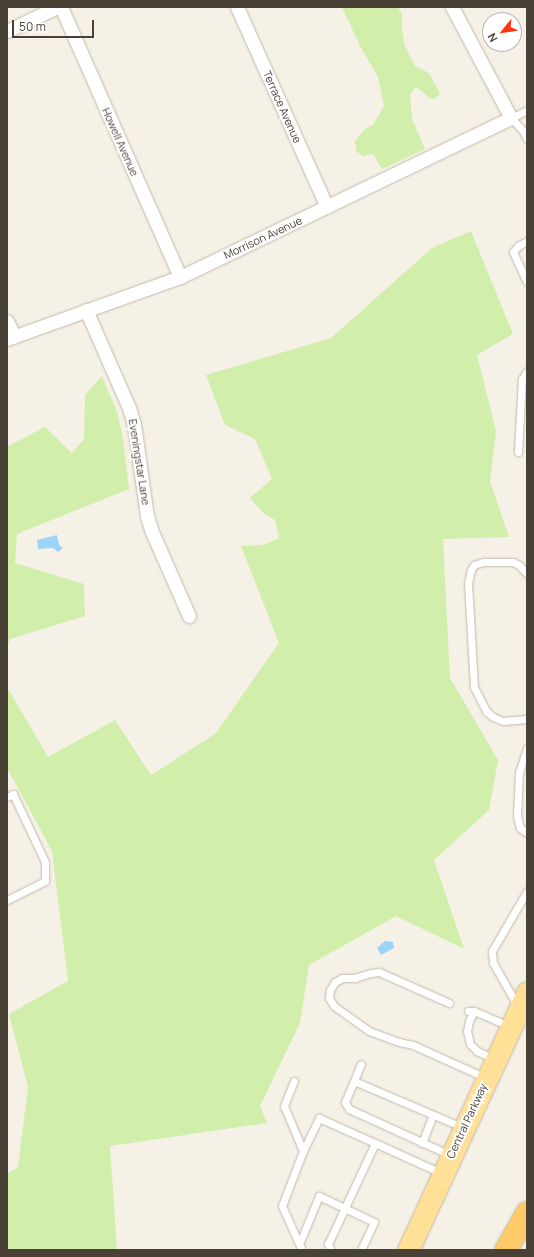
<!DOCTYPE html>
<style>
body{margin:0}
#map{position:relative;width:534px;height:1257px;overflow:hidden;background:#f5f1e7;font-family:Manrope,sans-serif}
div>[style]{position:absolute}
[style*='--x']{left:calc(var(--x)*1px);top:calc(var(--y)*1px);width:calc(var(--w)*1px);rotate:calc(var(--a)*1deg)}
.green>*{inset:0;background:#d1eeab}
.water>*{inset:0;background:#9cd4f9}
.roads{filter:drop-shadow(0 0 1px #c2b9a8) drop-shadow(0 0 1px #c2b9a8)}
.service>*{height:7px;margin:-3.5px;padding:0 3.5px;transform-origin:3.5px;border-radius:3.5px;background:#fff}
.minor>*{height:13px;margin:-6.5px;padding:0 6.5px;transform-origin:6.5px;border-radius:6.5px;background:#fff}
.primary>*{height:21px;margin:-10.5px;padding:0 10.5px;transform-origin:10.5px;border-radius:10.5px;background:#ffe096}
.motorway>*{height:22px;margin:-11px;padding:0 11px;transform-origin:11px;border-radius:11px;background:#ffca68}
span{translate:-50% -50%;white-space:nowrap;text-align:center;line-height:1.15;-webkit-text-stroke:4px #fff;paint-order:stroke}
.street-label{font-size:11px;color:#494135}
.frame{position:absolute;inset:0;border:8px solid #494135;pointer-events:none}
.north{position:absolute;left:482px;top:12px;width:40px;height:40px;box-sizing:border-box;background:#fff;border:1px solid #b6b3ae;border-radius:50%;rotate:240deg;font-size:11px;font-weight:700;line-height:16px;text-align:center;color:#494135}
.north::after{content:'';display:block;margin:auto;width:14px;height:18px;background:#ff3414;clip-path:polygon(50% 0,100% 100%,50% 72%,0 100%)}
.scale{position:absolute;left:12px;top:20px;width:82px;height:18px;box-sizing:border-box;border:2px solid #494135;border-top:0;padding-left:5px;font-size:12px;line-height:14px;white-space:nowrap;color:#494135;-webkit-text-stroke:3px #fff;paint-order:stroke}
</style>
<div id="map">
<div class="green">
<div style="clip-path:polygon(342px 7px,398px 7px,402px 15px,402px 30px,405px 46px,415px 66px,429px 73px,440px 94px,435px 99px,430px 98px,416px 87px,410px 95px,412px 119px,425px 149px,382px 169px,373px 154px,363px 156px,356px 151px,355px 141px,365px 129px,373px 125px,384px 106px,378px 77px,360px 46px)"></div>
<div style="clip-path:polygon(471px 231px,513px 334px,477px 355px,496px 431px,490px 481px,509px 537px,443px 539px,450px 678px,498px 760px,489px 810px,434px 860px,464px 949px,396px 916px,309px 965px,300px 1023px,260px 1106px,267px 1123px,110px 1146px,117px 1250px,7px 1250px,7px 1174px,18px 1167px,28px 1087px,9px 1014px,68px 981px,52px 851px,7px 768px,7px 687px,48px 757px,115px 720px,151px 775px,215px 734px,279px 643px,241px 546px,263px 545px,279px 538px,275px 520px,263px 513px,250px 498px,272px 479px,255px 439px,225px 425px,206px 375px,331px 338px,432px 248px)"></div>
<div style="clip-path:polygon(102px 376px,117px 412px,123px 438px,129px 489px,17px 534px,15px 563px,84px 584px,85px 616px,10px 639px,7px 646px,7px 447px,45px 427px,72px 453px,84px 439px,85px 395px)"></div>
</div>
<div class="water">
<div style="clip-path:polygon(57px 535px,59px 545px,63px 548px,58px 552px,53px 548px,38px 549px,37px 540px)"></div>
<div style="clip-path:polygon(385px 941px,393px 942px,394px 948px,381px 955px,377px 948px)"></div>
</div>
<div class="roads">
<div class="service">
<div style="--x:527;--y:110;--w:18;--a:153"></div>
<div style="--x:511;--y:118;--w:18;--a:47"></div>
<div style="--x:523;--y:131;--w:9;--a:63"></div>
<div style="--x:527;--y:241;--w:10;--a:151"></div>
<div style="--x:518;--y:246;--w:8;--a:130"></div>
<div style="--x:513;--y:252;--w:33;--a:65"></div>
<div style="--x:518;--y:452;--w:73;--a:-86.9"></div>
<div style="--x:522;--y:379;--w:9;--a:-58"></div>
<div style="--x:527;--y:574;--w:12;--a:-132"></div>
<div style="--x:519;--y:565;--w:7;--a:-153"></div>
<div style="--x:513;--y:562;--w:30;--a:180"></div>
<div style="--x:483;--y:562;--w:9;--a:162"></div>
<div style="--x:474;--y:565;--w:6;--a:121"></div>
<div style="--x:471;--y:570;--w:13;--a:103"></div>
<div style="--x:468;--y:583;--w:104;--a:86.7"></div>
<div style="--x:474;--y:687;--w:27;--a:63"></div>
<div style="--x:486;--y:711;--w:9;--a:41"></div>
<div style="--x:493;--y:717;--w:11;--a:22"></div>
<div style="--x:503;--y:721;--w:24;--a:-5"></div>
<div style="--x:527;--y:748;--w:25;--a:108"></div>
<div style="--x:519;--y:772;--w:44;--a:92.6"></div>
<div style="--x:517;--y:816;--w:12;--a:76"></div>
<div style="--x:520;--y:828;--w:9;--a:36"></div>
<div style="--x:7;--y:797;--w:7;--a:-27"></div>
<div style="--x:13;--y:794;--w:75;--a:64.8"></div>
<div style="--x:45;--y:862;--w:19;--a:90"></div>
<div style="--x:45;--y:881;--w:42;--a:153.4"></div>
<div style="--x:449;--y:1003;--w:77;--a:-156.1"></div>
<div style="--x:379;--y:972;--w:8;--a:173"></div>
<div style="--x:371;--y:973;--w:17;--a:163"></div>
<div style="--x:355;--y:978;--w:13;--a:180"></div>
<div style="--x:342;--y:978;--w:8;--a:150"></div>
<div style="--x:335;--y:982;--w:9;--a:122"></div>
<div style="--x:330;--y:990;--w:8;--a:97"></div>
<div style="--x:329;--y:998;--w:9;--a:58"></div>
<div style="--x:334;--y:1006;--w:43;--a:35.5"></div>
<div style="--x:369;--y:1031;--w:32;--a:20"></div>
<div style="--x:399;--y:1042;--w:14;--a:12"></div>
<div style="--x:413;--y:1045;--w:80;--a:24.3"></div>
<div style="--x:517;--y:1005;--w:48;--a:-119.7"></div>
<div style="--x:493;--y:963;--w:12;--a:-95"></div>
<div style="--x:492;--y:951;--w:69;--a:-59.7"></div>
<div style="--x:468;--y:1011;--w:6;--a:0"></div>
<div style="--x:474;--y:1011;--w:38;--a:23"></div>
<div style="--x:474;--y:1011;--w:11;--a:117"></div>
<div style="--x:469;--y:1021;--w:10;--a:101"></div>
<div style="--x:467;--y:1031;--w:13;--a:77"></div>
<div style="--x:470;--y:1044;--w:10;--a:45"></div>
<div style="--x:477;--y:1051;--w:19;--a:25"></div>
<div style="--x:294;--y:1081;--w:27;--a:112"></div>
<div style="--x:284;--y:1106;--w:49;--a:67.1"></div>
<div style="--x:303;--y:1151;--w:59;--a:110.9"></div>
<div style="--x:282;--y:1206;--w:48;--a:65.6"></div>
<div style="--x:354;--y:1081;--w:18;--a:-68"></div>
<div style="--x:422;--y:1143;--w:30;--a:-69"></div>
<div style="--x:303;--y:1151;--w:37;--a:-64"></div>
<div style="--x:319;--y:1118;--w:61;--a:24.1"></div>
<div style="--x:450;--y:1155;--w:111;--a:-155.5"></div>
<div style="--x:349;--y:1109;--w:8;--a:-120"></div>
<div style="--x:345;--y:1102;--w:23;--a:-67"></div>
<div style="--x:354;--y:1081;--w:117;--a:23.1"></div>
<div style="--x:300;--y:1242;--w:50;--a:-67.6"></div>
<div style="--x:319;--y:1196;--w:61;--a:25.3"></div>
<div style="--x:374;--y:1222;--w:31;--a:115"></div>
<div style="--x:331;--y:1250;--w:7;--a:-117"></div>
<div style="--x:328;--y:1244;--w:111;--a:-65"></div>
<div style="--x:375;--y:1143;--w:72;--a:24.4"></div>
</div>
<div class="minor">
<div style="--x:61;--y:7;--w:295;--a:66.2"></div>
<div style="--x:237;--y:7;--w:219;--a:65.8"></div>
<div style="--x:7;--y:31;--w:55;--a:-25.6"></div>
<div style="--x:86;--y:310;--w:107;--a:66.3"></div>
<div style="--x:129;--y:408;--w:17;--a:73"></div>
<div style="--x:134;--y:424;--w:93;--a:82"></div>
<div style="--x:147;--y:516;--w:17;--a:73"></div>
<div style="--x:152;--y:532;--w:92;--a:66.2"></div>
<div style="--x:7;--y:321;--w:17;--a:65"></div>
<div style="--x:7;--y:339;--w:184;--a:-19.7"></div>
<div style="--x:180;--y:277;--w:367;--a:-25.7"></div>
<div style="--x:511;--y:118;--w:126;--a:-118"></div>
</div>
<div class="primary">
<div style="--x:408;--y:1250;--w:284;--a:-65.2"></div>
</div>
<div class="motorway">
<div style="--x:506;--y:1250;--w:43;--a:-60.4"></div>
</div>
</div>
<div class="street-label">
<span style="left:282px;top:107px;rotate:66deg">Terrace Avenue</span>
<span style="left:120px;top:142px;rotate:66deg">Howell Avenue</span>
<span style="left:263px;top:238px;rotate:-25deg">Morrison Avenue</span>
<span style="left:139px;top:462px;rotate:81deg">Eveningstar Lane</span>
<span style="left:467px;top:1121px;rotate:-65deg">Central Parkway</span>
</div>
<div class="frame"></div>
<div class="north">N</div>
<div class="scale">50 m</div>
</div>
